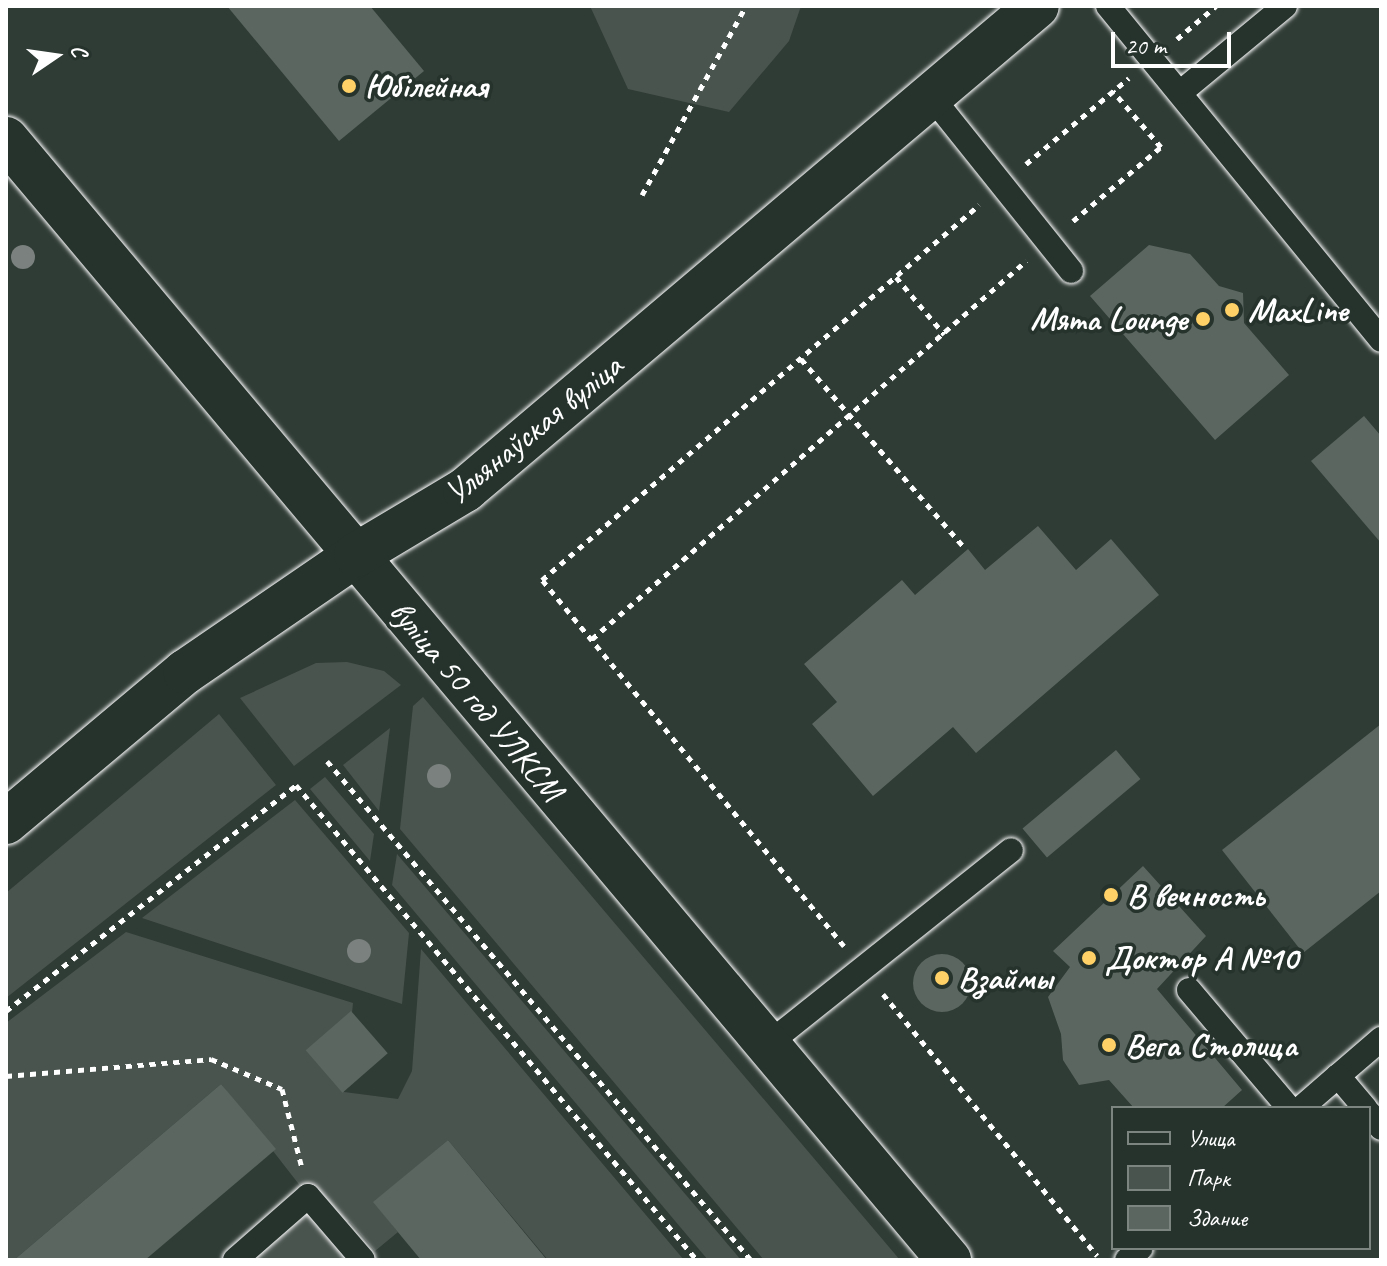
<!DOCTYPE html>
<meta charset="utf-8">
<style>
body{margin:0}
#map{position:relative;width:1387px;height:1266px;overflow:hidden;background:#2f3b35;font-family:Caveat,sans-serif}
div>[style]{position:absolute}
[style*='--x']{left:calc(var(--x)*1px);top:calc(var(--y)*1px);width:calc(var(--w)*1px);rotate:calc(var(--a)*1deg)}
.green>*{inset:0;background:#4a544f}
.building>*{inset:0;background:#5b6661;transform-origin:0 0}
.round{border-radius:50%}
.path>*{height:5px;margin-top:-2.5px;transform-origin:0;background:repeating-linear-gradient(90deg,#fff 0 6px,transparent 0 12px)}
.roads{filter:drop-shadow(0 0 2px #fff) drop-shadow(0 0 2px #fff)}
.lane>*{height:24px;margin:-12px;padding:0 12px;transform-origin:12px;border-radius:12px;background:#26332d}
.secondary>*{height:44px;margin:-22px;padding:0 22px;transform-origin:22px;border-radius:22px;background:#26332d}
.trees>*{width:24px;height:24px;margin:-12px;border-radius:50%;background:#7a817e}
.dots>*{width:22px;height:22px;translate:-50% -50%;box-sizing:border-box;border:4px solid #26332d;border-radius:50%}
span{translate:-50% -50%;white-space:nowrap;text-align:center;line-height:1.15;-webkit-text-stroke:7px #26332d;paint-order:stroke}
.poi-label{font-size:34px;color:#fff;font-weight:700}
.left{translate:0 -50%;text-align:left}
.right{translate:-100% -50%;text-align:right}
.street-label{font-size:34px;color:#fff}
.frame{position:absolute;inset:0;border:8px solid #fff;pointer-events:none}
.legend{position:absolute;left:1111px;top:1106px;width:260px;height:144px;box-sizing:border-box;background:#26332d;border:2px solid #7d8581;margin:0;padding:10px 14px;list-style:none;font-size:24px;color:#fff}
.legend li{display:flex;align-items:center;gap:16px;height:40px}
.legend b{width:40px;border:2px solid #7d8581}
.north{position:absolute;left:16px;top:16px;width:80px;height:80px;-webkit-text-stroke:6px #26332d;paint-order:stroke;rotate:77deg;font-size:22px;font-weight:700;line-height:32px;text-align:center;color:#fff}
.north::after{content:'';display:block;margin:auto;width:28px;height:36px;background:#fff;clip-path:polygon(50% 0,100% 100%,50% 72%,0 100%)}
.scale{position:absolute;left:1111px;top:32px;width:120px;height:36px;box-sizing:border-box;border:4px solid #fff;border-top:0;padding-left:10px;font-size:24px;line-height:28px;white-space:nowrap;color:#fff;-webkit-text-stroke:6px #26332d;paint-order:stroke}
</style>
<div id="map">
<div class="green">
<div style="clip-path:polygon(590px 6px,801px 6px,789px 41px,729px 112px,628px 89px)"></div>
<div style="clip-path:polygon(347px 662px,384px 671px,401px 685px,294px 766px,240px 698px,316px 663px)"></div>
<div style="clip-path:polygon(423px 697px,900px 1260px,764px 1260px,400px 829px,413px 706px)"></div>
<div style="clip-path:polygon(219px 714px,276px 785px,6px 998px,6px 893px)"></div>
<div style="clip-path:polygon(390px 728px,382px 789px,379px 811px,343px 765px)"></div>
<div style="clip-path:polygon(325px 777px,374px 834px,370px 861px,310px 789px)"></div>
<div style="clip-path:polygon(295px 800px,409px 933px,402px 1004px,142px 918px)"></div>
<div style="clip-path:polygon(397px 854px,478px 949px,741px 1260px,708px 1260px,392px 885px)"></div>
<div style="clip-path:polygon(126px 932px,353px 1003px,344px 1092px,398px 1099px,412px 1071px,421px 949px,684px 1260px,548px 1260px,448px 1140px,374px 1202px,398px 1232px,375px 1251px,349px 1221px,337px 1230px,363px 1260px,235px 1260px,308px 1196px,221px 1084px,14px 1260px,6px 1260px,6px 1023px)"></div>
</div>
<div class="building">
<div style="clip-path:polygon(227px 6px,370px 6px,424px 71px,339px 141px)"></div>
<div style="clip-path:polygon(1149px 245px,1190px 254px,1219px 286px,1243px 293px,1244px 323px,1289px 375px,1215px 440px,1090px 296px)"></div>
<div style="clip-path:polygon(1364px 416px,1381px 436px,1381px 543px,1311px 461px)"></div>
<div style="clip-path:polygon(1038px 526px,1076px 570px,1111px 539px,1159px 595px,976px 753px,953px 727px,873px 796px,812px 724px,837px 702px,804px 664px,902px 580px,915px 595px,968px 549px,985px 570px)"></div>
<div style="clip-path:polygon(1381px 724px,1381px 891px,1303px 953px,1222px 850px)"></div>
<div style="left:1116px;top:750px;width:38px;height:122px;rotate:50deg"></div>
<div style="clip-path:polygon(1143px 866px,1206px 936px,1157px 989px,1242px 1090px,1222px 1108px,1134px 1108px,1109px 1080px,1079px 1085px,1063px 1060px,1061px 1034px,1048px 997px,1070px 967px,1053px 951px)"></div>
<div class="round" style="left:913px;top:954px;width:58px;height:58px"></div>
<div style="left:351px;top:1011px;width:56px;height:60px;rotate:49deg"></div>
<div style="clip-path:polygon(221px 1084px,276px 1149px,145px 1260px,14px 1260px)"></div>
<div style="clip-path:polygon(448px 1140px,547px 1260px,421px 1260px,373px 1202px)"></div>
</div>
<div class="path">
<div style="--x:1177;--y:39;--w:51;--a:-40.2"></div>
<div style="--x:1026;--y:164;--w:134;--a:-39.9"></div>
<div style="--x:642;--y:195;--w:216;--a:-61.2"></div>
<div style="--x:1073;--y:221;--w:115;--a:-40.1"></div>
<div style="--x:1161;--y:147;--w:74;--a:-130.6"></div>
<div style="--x:896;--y:277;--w:75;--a:49.9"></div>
<div style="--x:801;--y:359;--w:247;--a:49.1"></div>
<div style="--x:592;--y:639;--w:576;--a:-41.05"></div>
<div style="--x:327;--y:761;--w:655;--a:49.65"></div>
<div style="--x:844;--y:946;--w:475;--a:-129.5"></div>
<div style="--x:542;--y:580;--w:576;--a:-40.63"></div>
<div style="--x:883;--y:994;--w:338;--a:50.7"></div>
<div style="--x:6;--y:1011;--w:368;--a:-37.9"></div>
<div style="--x:296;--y:785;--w:622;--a:49.83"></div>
<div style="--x:6;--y:1076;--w:206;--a:-4.7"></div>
<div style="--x:211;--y:1059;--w:77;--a:22.9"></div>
<div style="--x:282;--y:1089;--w:81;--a:75.8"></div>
</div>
<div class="roads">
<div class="lane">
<div style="--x:1108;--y:6;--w:431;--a:50.7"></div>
<div style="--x:1181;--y:92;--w:135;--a:-39.6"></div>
<div style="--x:931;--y:96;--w:224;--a:51.3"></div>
<div style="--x:1189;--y:990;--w:155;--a:49.7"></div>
<div style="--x:767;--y:1045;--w:312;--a:-38.6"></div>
<div style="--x:1338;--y:1076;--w:57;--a:-40.7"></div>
<div style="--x:1301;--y:1108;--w:49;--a:-40.9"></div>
<div style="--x:1338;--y:1076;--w:42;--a:49.8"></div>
<div style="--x:1369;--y:1113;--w:19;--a:51"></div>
<div style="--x:235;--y:1260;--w:97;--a:-41.2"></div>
<div style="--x:308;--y:1196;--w:84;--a:49.3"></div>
<div style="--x:1127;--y:1260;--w:18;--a:-41"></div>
</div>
<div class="secondary">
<div style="--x:6;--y:139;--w:1465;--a:49.93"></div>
<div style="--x:6;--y:822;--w:234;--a:-40"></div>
<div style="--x:185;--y:672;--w:207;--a:-34.4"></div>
<div style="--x:356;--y:555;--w:127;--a:-30.8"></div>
<div style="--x:465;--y:490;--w:749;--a:-40.24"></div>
</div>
</div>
<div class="trees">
<div style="left:23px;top:257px"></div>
<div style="left:439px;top:776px"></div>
<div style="left:359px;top:951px"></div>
</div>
<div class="dots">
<div style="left:349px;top:86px;background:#ffd166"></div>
<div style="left:1232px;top:310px;background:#ffd166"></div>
<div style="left:1203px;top:319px;background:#ffd166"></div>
<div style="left:1111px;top:895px;background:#ffd166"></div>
<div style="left:1089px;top:958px;background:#ffd166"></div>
<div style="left:942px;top:978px;background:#ffd166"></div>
<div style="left:1109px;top:1045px;background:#ffd166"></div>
</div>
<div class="poi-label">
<span class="left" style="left:365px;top:86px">Юбілейная</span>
<span class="left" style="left:1248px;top:310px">MaxLine</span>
<span class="right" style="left:1187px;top:319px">Мята Lounge</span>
<span class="left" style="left:1127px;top:895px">В вечность</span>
<span class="left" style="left:1105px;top:958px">Доктор А №10</span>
<span class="left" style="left:958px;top:978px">Взаймы</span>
<span class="left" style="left:1125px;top:1045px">Вега Столица</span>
</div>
<div class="street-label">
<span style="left:533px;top:429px;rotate:-39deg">Ульянаўская вуліца</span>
<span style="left:477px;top:700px;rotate:50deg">вуліца 50 год УЛКСМ</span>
</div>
<div class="frame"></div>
<ul class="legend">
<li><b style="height:10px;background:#26332d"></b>Улица</li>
<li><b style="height:22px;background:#4a544f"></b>Парк</li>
<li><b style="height:22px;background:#5b6661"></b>Здание</li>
</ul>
<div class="north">С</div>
<div class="scale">20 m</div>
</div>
